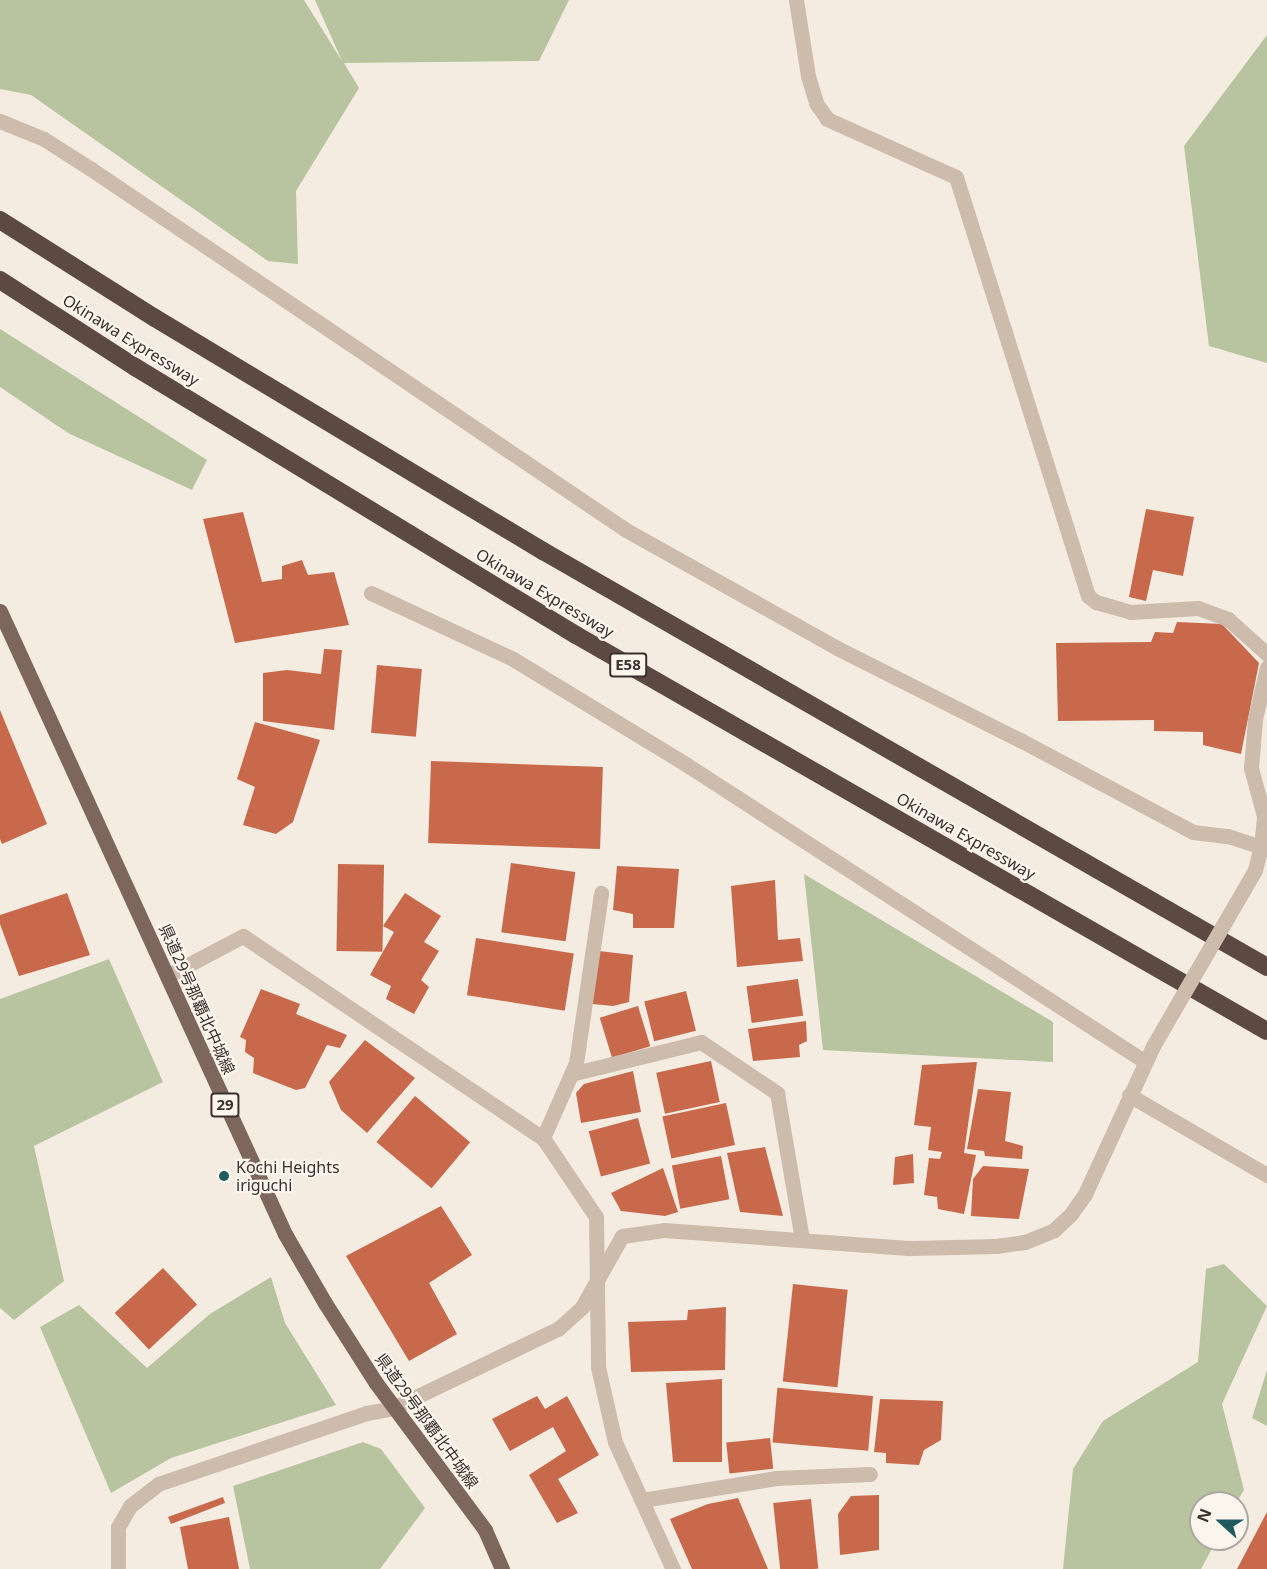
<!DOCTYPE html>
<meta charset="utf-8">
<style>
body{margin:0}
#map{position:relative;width:1267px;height:1569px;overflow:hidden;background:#f4ebe1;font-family:"Noto Sans","Noto Sans JP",sans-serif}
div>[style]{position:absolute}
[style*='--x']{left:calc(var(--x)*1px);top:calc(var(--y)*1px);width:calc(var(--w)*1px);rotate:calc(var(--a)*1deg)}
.green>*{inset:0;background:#b8c4a0}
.building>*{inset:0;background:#c8694b;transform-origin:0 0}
.minor>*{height:15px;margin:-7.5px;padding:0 7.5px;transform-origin:7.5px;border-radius:7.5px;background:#cdbbac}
.major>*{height:15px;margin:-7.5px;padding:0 7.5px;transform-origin:7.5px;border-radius:7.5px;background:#7d675c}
.highway>*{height:18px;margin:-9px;padding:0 9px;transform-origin:9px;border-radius:9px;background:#5c4a42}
.minor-bridge>*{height:15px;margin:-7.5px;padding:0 7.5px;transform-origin:7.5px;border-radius:7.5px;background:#cdbbac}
.dots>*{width:16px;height:16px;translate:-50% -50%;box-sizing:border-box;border:3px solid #fbf5ee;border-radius:50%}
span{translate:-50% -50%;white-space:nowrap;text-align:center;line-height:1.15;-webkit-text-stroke:4.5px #fbf5ee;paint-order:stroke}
.shield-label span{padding:2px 4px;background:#fbf5ee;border:2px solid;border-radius:4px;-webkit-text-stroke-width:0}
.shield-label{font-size:15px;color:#3b302b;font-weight:700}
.street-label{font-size:16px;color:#3b302b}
.poi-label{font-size:16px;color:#3b302b}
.left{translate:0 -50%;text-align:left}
.north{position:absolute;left:1189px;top:1491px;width:60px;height:60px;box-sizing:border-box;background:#fbf5ee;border:2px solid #aea6a0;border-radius:50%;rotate:291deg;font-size:16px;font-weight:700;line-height:24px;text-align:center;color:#3b302b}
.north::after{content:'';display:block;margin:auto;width:21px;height:27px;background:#1f5a5e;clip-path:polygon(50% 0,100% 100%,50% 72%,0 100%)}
</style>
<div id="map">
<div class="green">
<div style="clip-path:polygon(0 0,304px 0,342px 61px,315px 0,569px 0,539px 61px,344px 63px,359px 88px,296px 191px,298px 264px,268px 261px,31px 95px,0 89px)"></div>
<div style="clip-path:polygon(1267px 35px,1267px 363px,1209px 346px,1184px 146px)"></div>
<div style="clip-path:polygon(0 329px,207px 460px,192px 490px,68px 433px,0 387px)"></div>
<div style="clip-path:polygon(804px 874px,1053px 1022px,1053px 1062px,823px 1050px)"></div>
<div style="clip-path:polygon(109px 959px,163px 1082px,34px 1146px,64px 1281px,14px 1320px,0 1308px,0 999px)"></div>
<div style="clip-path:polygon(1224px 1264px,1267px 1306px,1222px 1404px,1244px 1490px,1236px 1503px,1201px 1503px,1201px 1539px,1217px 1539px,1201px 1569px,1063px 1569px,1073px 1469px,1103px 1421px,1198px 1362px,1206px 1269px)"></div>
<div style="clip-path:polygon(271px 1277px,285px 1323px,336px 1405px,171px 1458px,111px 1493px,40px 1327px,79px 1305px,147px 1368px,210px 1314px)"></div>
<div style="clip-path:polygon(1267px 1370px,1267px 1426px,1252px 1418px)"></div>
<div style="clip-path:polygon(363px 1442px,381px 1449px,425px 1508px,380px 1569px,250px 1569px,233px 1486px)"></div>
</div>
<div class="building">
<div style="clip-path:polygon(1146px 509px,1194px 517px,1183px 576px,1153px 570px,1146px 601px,1129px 597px)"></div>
<div style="clip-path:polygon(243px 512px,262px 582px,282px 579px,282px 566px,302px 560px,308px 575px,334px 572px,349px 625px,235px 643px,203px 519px)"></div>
<div style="clip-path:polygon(1177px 622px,1222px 624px,1259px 663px,1241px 754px,1203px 745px,1203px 732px,1154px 731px,1154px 720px,1058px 721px,1056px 643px,1151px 642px,1155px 632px,1173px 633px)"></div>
<div style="clip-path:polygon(324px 649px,342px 650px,334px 730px,263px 721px,263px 673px,287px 670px,321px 674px)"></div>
<div style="left:377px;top:665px;width:45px;height:68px;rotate:5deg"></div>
<div style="clip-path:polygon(0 710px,47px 824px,2px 844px,0 839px)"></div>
<div style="clip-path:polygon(255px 722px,320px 740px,293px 822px,276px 834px,243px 825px,255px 787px,237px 779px)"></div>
<div style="left:431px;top:761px;width:172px;height:82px;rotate:2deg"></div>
<div style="left:511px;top:863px;width:65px;height:70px;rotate:8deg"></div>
<div style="left:338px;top:864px;width:46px;height:87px;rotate:1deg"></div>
<div style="clip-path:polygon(617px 866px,679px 869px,674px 928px,633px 928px,633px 914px,613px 910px)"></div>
<div style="clip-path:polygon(775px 880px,778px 940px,800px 938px,803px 961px,737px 967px,731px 886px)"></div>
<div style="clip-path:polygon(67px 893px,90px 955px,19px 976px,0 924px,0 915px)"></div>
<div style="clip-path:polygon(405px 893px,441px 916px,424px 942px,439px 951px,421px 980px,429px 987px,414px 1014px,386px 999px,391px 986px,370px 975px,394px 932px,383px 926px)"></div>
<div style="left:476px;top:938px;width:99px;height:58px;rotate:9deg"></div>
<div style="clip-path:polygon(599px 951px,633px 955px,629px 1002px,613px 1006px,592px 1004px)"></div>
<div style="left:798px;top:979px;width:37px;height:52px;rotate:82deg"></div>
<div style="clip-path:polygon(261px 989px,300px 1004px,296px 1014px,347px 1035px,340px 1048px,327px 1045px,305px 1088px,296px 1090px,253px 1073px,254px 1058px,245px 1052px,246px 1040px,240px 1037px)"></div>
<div style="left:686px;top:991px;width:41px;height:43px;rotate:76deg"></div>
<div style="left:638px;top:1006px;width:42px;height:40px;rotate:73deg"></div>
<div style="clip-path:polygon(806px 1021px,807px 1041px,799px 1045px,800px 1057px,753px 1061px,748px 1029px)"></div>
<div style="clip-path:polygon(365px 1040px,415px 1078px,367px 1133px,341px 1110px,329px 1082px)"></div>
<div style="left:711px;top:1061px;width:42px;height:56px;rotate:78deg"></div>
<div style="clip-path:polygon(977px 1062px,964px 1153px,976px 1155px,964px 1214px,938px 1209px,937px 1197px,924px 1195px,929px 1158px,940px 1159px,942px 1152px,928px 1150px,931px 1127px,914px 1125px,922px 1065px)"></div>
<div style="clip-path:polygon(633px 1071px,641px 1112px,581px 1123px,576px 1093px,584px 1084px)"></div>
<div style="clip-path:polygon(978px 1089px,1011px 1092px,1005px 1141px,1023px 1146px,1022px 1159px,985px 1156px,984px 1151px,967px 1149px)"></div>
<div style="left:415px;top:1096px;width:72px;height:60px;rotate:40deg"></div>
<div style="left:726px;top:1103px;width:43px;height:65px;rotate:78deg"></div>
<div style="left:638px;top:1118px;width:47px;height:51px;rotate:75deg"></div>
<div style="clip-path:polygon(765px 1147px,783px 1216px,740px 1212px,727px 1153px)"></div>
<div style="clip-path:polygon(913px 1154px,914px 1183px,893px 1185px,895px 1157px)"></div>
<div style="left:721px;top:1156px;width:44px;height:50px;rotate:79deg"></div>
<div style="clip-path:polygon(983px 1166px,1029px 1169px,1019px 1219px,971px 1216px,973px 1179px)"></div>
<div style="clip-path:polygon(663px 1168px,678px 1212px,665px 1216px,621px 1211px,611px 1193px)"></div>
<div style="clip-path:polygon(441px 1206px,472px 1255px,429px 1283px,457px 1334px,409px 1361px,346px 1256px)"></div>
<div style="left:163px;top:1268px;width:50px;height:66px;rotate:47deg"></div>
<div style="left:793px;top:1284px;width:55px;height:98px;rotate:6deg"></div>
<div style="clip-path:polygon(726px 1307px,725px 1370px,631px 1372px,628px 1322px,687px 1320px,688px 1310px)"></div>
<div style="clip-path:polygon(722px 1379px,722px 1462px,673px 1462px,666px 1383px)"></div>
<div style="clip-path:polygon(537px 1396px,545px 1409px,567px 1396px,599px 1455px,558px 1479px,578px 1513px,557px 1523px,529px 1475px,566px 1451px,553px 1427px,510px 1451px,492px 1419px)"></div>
<div style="left:873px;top:1396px;width:55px;height:96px;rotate:95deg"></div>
<div style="clip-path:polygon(880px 1399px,943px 1401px,941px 1440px,924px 1450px,919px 1465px,886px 1463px,886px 1453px,874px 1452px)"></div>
<div style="left:770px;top:1438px;width:31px;height:44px;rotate:84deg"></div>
<div style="clip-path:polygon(879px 1495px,879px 1550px,840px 1555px,838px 1514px,851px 1496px)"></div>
<div style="clip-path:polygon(223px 1497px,225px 1503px,171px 1524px,168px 1517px)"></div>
<div style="clip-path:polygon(738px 1498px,768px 1569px,692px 1569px,670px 1519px,708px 1504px)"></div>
<div style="left:811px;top:1499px;width:70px;height:38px;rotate:84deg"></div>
<div style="clip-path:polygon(1267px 1512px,1267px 1569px,1237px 1569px)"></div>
<div style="clip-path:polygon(229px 1517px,239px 1569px,188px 1569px,180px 1527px)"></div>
</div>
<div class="minor">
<div style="--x:796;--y:0;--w:77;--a:81"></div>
<div style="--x:808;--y:76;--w:28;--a:73"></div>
<div style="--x:816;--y:103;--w:19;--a:55"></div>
<div style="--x:827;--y:119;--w:141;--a:24.2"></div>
<div style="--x:956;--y:177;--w:439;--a:72.5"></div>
<div style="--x:1088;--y:596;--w:10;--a:37"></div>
<div style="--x:1096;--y:602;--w:35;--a:16"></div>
<div style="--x:1130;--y:612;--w:68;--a:-3.4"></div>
<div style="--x:1198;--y:608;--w:32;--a:20"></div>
<div style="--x:1228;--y:619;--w:52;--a:41.9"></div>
<div style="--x:0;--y:121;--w:48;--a:22.2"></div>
<div style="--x:44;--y:139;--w:56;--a:32.6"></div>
<div style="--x:91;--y:169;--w:645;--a:34.01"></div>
<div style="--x:626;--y:530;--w:242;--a:29.2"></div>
<div style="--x:837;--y:648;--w:207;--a:26.7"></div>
<div style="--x:1022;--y:741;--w:194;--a:28"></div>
<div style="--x:1193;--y:832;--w:35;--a:7"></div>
<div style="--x:1228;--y:836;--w:41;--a:18.4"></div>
<div style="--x:371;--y:593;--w:157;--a:24.9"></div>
<div style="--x:513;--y:659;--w:204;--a:31.3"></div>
<div style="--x:687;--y:765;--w:544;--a:32.93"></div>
<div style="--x:1255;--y:870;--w:25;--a:-76"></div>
<div style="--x:1261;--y:846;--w:30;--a:-84"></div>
<div style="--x:1264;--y:816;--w:50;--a:-105.2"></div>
<div style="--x:1251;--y:768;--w:49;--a:-85.3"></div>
<div style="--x:1255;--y:719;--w:53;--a:-77"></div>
<div style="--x:167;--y:976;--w:86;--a:-27.8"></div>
<div style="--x:243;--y:936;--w:362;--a:34"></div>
<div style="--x:543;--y:1138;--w:95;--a:56.1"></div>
<div style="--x:596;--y:1217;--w:150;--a:89.2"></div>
<div style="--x:598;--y:1367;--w:77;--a:77.2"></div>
<div style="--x:615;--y:1442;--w:140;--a:65.5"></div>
<div style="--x:571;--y:1074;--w:134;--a:-13.8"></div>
<div style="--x:701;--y:1042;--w:92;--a:33.9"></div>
<div style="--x:777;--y:1093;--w:149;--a:80.3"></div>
<div style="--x:1129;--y:1095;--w:160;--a:30.1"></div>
<div style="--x:543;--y:1138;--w:82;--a:-66.3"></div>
<div style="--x:576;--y:1063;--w:172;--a:-81.6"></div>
<div style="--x:642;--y:1500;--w:136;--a:-9.3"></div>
<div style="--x:776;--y:1478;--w:94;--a:-2.4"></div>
<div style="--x:118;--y:1569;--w:42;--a:-90"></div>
<div style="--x:118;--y:1527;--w:24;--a:-60"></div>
<div style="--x:130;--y:1506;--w:36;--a:-38"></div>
<div style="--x:158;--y:1484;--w:220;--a:-18.8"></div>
<div style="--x:366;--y:1413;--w:27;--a:-10"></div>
<div style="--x:393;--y:1408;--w:184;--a:-25.7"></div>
<div style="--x:559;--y:1328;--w:31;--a:-42"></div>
<div style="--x:582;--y:1307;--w:81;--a:-60.6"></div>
<div style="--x:622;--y:1236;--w:42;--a:-8.1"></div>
<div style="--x:664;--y:1230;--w:248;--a:4.2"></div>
<div style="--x:911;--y:1248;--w:85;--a:-1.3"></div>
<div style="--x:996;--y:1246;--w:29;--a:-8"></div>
<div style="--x:1025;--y:1242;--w:31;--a:-22"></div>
<div style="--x:1054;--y:1230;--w:23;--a:-43"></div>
<div style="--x:1071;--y:1214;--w:24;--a:-55"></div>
<div style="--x:1085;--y:1194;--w:163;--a:-65.3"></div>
</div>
<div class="major">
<div style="--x:0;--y:611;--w:685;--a:65.42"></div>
<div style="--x:285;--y:1234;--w:80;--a:59.9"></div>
<div style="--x:325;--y:1303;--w:95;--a:57.5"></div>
<div style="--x:376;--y:1383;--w:183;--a:53.4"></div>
<div style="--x:485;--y:1530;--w:43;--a:66.4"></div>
</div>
<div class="highway">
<div style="--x:0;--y:220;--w:183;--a:32.3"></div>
<div style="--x:155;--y:318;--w:453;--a:31"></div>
<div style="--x:543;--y:551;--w:835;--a:29.88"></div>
<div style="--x:0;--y:280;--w:161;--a:32.8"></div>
<div style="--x:135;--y:367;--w:516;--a:31.29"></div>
<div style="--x:576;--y:635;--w:796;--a:29.82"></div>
</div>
<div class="minor-bridge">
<div style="--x:1153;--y:1046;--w:203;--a:-59.9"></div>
</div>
<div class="dots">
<div style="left:224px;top:1176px;background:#1f5a5e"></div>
</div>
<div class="shield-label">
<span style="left:628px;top:665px">E58</span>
<span style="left:225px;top:1105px">29</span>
</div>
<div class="street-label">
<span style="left:131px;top:340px;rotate:32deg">Okinawa Expressway</span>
<span style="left:545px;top:593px;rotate:31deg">Okinawa Expressway</span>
<span style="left:966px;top:836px;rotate:30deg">Okinawa Expressway</span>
<span style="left:197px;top:999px;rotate:66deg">県道29号那覇北中城線</span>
<span style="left:427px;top:1421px;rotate:54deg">県道29号那覇北中城線</span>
</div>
<div class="poi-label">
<span class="left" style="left:236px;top:1176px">Kochi Heights<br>iriguchi</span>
</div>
<div class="north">N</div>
</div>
